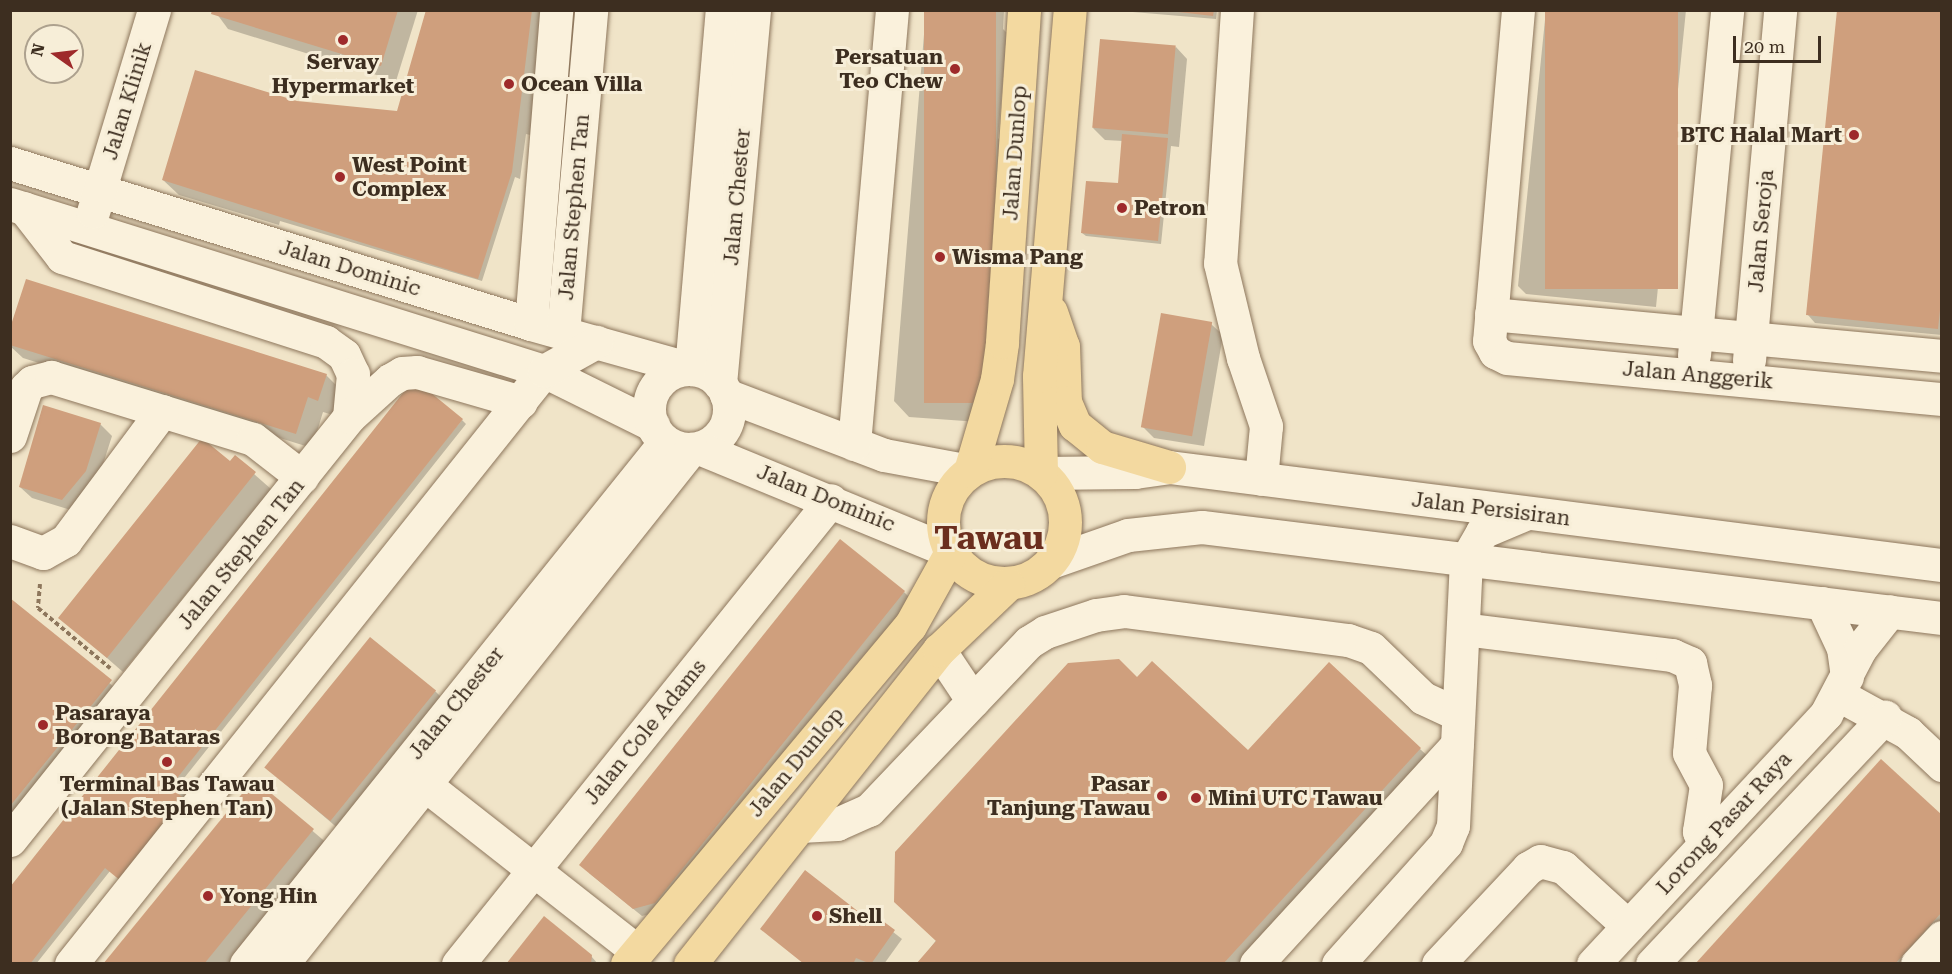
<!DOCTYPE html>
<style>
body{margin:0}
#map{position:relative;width:1952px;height:974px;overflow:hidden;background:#f0e4c8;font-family:"Roboto Serif",serif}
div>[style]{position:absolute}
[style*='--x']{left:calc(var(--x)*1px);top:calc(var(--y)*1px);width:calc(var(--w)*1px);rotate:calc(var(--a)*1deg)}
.shadow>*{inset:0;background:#0003}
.building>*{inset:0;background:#cf9f7d;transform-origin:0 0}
.path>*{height:4px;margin-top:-2px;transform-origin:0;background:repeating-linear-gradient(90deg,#8d765c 0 4.5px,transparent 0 7.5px)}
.roads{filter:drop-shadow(0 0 2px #8d765c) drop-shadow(0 0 2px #8d765c)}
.minor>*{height:33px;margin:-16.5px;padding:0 16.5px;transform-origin:16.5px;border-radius:16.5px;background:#faf1dc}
.minor>.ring{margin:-16.5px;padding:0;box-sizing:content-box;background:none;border:33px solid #faf1dc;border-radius:50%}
.major>*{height:33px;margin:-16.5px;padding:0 16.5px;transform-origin:16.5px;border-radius:16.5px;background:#f3d9a0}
.major>.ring{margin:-16.5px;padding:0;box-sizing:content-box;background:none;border:33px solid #f3d9a0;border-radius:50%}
.dots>*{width:16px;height:16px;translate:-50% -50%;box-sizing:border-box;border:3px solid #f7eed8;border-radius:50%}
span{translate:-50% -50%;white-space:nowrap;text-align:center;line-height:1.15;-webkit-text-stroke:6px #f7eed8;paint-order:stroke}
.poi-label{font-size:21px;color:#3d2e20;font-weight:700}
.right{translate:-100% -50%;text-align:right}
.left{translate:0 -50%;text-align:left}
.street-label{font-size:21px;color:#3d2e20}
.town-label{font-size:33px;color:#6b2e1e;font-weight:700}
.frame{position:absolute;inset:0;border:12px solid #3d2e20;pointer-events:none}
.north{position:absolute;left:24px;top:24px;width:60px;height:60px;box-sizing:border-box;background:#f7eed8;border:2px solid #ada18e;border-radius:50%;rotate:284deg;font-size:16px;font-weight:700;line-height:24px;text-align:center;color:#3d2e20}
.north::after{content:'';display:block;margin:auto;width:21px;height:27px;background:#9e2a2b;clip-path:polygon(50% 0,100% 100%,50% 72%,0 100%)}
.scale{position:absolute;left:1733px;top:36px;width:88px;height:27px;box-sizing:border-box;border:3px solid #3d2e20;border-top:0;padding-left:8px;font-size:18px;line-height:21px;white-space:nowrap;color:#3d2e20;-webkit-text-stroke:4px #f7eed8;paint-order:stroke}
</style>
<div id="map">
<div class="shadow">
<div style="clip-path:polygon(214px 10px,418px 10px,396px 81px,228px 29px)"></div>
<div style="clip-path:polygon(428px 10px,545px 10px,530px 135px,526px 134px,520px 179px,515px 177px,482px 281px,280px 221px,279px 225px,179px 195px,163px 180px,299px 103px,402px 113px)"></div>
<div style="clip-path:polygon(926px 10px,1004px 10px,1003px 29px,1007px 33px,998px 138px,1001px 142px,979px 422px,909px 417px,894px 401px)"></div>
<div style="clip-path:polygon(1109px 10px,1217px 10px,1216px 19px)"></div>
<div style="clip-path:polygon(1546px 10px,1686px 10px,1656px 307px,1526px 294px,1518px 286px)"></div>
<div style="clip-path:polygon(1942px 10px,1942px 335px,1815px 323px,1808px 315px)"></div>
<div style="clip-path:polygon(1176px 47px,1187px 59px,1179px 147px,1171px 146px,1161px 244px,1086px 236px,1082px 233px,1119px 185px,1123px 141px,1105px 140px,1093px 128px)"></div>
<div style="clip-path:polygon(1211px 324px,1223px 335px,1204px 446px,1154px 438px,1142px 426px)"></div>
<div style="clip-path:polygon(10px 333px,326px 375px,341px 390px,333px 415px,323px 412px,312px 448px,23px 358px,10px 346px)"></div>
<div style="clip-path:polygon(462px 420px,466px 424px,181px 782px,189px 791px,182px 799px,110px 871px,36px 964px,10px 964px)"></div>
<div style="clip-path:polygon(100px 424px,112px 436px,97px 483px,74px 511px,32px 498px,20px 487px)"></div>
<div style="clip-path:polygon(235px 457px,271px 489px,123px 672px,60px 617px)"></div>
<div style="clip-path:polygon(904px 592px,916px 604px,663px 911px,642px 916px,589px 873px)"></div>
<div style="clip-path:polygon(10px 600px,126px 697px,10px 832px)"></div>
<div style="clip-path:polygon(1137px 679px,1248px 752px,1420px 749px,1432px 760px,1245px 964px,918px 964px)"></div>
<div style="clip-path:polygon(435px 691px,450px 706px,347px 836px,267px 768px)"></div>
<div style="clip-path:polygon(254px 781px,329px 845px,232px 964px,105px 964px)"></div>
<div style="clip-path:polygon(1942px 817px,1942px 944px,1924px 964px,1697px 964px)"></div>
<div style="clip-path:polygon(869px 913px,902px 939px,884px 964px,805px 964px)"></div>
<div style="clip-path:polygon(591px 956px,598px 964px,508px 964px)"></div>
</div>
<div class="building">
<div style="clip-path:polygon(212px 10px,398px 10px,381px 66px,211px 14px)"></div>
<div style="clip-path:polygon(426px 10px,532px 10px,512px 172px,478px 279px,162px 180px,195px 70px,297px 101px,397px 111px)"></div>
<div style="left:924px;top:10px;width:72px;height:393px"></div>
<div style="clip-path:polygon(1161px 10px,1214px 10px,1213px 16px)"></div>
<div style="left:1545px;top:10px;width:133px;height:279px"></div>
<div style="clip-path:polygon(1837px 10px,1942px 10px,1942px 291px,1938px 329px,1806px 315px)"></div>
<div style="left:1100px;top:39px;width:76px;height:89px;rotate:5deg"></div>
<div style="clip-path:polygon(1122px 134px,1168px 138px,1158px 241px,1081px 233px,1086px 181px,1118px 183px)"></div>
<div style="clip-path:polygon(26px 279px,327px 374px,318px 401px,308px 397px,296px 434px,10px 345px,10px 328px)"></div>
<div style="left:1161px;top:313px;width:52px;height:116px;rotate:10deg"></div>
<div style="clip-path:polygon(414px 379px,463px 419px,170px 787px,192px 805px,127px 886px,105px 868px,30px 964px,10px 964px,10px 887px)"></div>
<div style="clip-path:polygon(43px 405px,101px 423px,86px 471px,62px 500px,19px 487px)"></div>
<div style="clip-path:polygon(202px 438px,230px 461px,235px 455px,256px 472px,107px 658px,58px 618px)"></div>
<div style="clip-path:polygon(840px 539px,905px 591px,655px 903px,633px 909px,579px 865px)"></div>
<div style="clip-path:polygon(10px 598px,112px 680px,10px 806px)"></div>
<div style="left:370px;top:637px;width:85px;height:168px;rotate:39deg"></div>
<div style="clip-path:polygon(1119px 659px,1137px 677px,1152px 661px,1248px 750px,1329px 662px,1421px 748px,1223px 964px,916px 964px,936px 941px,894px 902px,895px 852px,1068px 663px)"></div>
<div style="clip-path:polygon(1881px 759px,1942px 815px,1942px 912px,1895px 964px,1695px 964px)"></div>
<div style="clip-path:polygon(254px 779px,314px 829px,204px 964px,103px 964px)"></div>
<div style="clip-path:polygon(805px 870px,864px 916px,868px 910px,895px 930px,871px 964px,856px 958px,853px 964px,804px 964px,760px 929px)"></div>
<div style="clip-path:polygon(544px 916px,592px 955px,591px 964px,506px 964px)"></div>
</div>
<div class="path">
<div style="--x:40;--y:584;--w:24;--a:95"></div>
<div style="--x:38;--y:608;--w:94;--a:39.8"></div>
</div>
<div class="roads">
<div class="minor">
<div style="--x:1237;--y:10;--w:254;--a:93.8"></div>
<div style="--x:1220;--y:263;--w:98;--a:76.4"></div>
<div style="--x:1243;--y:358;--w:72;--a:71.3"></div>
<div style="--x:1266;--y:426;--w:53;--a:95.4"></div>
<div style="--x:1518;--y:10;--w:332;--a:95"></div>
<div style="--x:1489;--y:341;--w:13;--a:61"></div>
<div style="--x:1495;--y:352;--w:13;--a:27"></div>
<div style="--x:1507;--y:358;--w:437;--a:5.4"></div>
<div style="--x:10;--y:163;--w:545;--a:17.17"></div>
<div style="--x:531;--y:324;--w:166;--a:15.7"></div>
<div style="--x:10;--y:204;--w:560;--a:17.37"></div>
<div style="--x:544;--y:371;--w:122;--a:26.4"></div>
<div style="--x:24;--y:208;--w:62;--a:52.2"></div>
<div style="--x:62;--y:257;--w:277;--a:17.8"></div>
<div style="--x:326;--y:342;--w:22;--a:36"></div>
<div style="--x:344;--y:355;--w:21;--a:65"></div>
<div style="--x:353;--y:374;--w:43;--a:95.3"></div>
<div style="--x:93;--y:212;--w:211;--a:-73.2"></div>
<div style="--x:1491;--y:314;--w:453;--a:5.3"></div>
<div style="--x:531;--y:324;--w:315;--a:-85.4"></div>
<div style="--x:563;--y:333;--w:324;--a:-85"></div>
<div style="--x:1694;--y:355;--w:347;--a:-84.5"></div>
<div style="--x:1749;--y:360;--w:351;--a:-84.9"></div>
<div style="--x:691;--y:369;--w:360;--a:-85.1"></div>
<div class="ring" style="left:649px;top:369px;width:47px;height:47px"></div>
<div style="--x:720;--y:384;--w:376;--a:-84.8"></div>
<div style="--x:726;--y:395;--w:169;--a:20.8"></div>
<div style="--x:884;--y:455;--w:87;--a:10.5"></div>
<div style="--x:10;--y:436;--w:51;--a:-71.6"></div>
<div style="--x:26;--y:388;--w:8;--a:-45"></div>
<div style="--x:32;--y:382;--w:20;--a:-15"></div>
<div style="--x:51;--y:377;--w:211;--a:17.1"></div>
<div style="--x:253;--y:439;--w:62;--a:37.8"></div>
<div style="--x:854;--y:444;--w:436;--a:-85"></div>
<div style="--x:699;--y:448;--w:273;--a:22.4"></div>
<div style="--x:1041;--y:473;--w:94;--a:-0.6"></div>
<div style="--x:1135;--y:472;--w:34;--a:-8"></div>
<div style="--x:1169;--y:467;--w:779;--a:7.23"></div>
<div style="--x:10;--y:541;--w:35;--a:20"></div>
<div style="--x:43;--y:553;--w:26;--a:-29"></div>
<div style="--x:66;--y:540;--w:161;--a:-53.3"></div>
<div style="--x:1051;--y:562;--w:82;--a:-19.3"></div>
<div style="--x:1128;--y:535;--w:74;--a:-6.2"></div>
<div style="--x:1202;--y:527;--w:746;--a:7.01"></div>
<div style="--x:1822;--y:603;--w:50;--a:65"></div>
<div style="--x:1843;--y:648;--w:29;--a:82"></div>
<div style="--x:1463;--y:629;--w:211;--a:7.1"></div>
<div style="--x:1672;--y:655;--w:20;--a:24"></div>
<div style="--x:1690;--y:663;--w:23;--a:77"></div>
<div style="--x:1695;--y:685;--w:68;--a:95"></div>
<div style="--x:1689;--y:753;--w:36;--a:62"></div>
<div style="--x:1706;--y:785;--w:47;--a:98.7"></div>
<div style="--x:1699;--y:831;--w:15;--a:70"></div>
<div style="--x:939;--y:650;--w:61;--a:56.3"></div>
<div style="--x:1839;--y:695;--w:79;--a:28.8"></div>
<div style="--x:1908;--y:733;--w:47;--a:43.3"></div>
<div style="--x:424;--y:784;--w:271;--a:38.1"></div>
<div style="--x:800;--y:826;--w:37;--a:-3"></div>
<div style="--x:837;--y:824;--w:35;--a:-24"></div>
<div style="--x:869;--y:810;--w:232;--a:-46.4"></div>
<div style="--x:1029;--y:642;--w:19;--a:-32"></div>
<div style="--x:1045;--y:632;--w:54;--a:-18.4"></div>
<div style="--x:1096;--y:615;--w:28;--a:-8"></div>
<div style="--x:1124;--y:611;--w:226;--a:7.4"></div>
<div style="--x:1348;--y:640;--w:24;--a:19"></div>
<div style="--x:1371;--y:648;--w:72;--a:43.9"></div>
<div style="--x:1423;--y:698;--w:38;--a:25"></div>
<div style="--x:10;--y:840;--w:542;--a:-51.29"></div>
<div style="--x:349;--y:417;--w:55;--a:-42.1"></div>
<div style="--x:390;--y:380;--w:14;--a:-30"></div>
<div style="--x:402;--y:373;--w:15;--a:-4"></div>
<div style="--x:417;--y:372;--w:108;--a:16.1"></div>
<div style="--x:71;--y:964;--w:759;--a:-51.42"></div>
<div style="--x:544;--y:371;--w:60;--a:-29.1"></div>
<div style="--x:246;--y:964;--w:669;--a:-51.25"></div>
<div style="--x:282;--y:964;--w:658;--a:-51.54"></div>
<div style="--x:458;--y:964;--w:595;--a:-51.2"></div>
<div style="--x:1256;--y:964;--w:297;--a:-47.5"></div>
<div style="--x:1338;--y:964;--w:162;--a:-48.2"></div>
<div style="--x:1446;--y:843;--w:18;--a:-68"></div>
<div style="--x:1453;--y:826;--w:266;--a:-87.2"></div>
<div style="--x:1466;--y:560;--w:32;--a:-60"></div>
<div style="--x:1482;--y:532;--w:47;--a:-22.7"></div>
<div style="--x:1438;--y:964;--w:132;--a:-46.8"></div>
<div style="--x:1528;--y:868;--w:14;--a:-30"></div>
<div style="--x:1540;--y:861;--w:24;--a:15"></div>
<div style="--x:1563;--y:867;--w:88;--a:42.2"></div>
<div style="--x:1593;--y:964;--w:342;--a:-47"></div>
<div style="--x:1826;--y:714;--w:73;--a:-62.4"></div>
<div style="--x:1860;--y:649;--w:48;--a:-51.7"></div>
<div style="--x:1652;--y:964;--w:340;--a:-46.7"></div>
<div style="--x:1917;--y:964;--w:37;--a:-47"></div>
</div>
<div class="major">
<div style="--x:1051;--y:312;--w:36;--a:71"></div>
<div style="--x:1063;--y:346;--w:56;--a:88"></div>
<div style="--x:1065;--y:402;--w:25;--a:67"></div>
<div style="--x:1075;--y:425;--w:35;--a:39"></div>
<div style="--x:1102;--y:447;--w:70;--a:16.6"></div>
<div class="ring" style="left:943px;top:461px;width:89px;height:89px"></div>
<div style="--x:970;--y:471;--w:96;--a:-73.6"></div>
<div style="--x:997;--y:379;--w:37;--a:-82"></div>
<div style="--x:1002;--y:342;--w:333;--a:-86.2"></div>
<div style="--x:1041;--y:473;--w:97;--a:-91.2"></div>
<div style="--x:1039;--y:376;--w:367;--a:-85.2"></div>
<div style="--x:627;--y:964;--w:441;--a:-50.1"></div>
<div style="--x:910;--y:626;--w:85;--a:-61"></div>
<div style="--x:690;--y:964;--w:401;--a:-51.6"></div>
<div style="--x:939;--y:650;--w:95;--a:-43.7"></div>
</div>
</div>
<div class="dots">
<div style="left:343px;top:40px;background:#9e2a2b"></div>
<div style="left:955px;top:69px;background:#9e2a2b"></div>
<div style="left:509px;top:84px;background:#9e2a2b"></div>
<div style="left:1854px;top:135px;background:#9e2a2b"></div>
<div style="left:340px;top:177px;background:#9e2a2b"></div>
<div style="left:1122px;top:208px;background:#9e2a2b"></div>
<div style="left:940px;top:257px;background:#9e2a2b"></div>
<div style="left:43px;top:725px;background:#9e2a2b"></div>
<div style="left:167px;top:762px;background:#9e2a2b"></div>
<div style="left:1162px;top:796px;background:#9e2a2b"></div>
<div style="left:1196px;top:798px;background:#9e2a2b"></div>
<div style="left:208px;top:896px;background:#9e2a2b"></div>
<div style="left:817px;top:916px;background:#9e2a2b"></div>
</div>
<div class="poi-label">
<span class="right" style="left:943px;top:69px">Persatuan<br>Teo Chew</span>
<span style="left:343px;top:74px">Servay<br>Hypermarket</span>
<span class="left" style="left:521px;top:84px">Ocean Villa</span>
<span class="right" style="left:1842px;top:135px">BTC Halal Mart</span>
<span class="left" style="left:352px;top:177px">West Point<br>Complex</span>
<span class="left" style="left:1134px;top:208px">Petron</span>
<span class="left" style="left:952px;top:257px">Wisma Pang</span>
<span class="left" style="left:55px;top:725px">Pasaraya<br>Borong Bataras</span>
<span style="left:167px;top:796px">Terminal Bas Tawau<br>(Jalan Stephen Tan)</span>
<span class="right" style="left:1150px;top:796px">Pasar<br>Tanjung Tawau</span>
<span class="left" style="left:1208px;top:798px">Mini UTC Tawau</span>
<span class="left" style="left:220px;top:896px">Yong Hin</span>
<span class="left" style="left:829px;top:916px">Shell</span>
</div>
<div class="street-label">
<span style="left:127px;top:101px;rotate:-73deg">Jalan Klinik</span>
<span style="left:1015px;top:153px;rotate:-86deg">Jalan Dunlop</span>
<span style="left:737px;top:197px;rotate:-85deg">Jalan Chester</span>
<span style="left:574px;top:207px;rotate:-85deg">Jalan Stephen Tan</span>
<span style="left:1761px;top:231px;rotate:-85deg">Jalan Seroja</span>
<span style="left:350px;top:268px;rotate:17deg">Jalan Dominic</span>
<span style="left:1698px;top:375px;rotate:5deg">Jalan Anggerik</span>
<span style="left:826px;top:498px;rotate:22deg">Jalan Dominic</span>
<span style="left:1491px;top:509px;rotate:7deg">Jalan Persisiran</span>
<span style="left:241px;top:554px;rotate:-51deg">Jalan Stephen Tan</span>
<span style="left:456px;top:703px;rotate:-51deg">Jalan Chester</span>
<span style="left:645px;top:732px;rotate:-51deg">Jalan Cole Adams</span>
<span style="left:796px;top:762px;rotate:-50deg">Jalan Dunlop</span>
<span style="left:1724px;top:823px;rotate:-47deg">Lorong Pasar Raya</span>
</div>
<div class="town-label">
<span style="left:989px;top:538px">Tawau</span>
</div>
<div class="frame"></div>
<div class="north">N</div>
<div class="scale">20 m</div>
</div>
